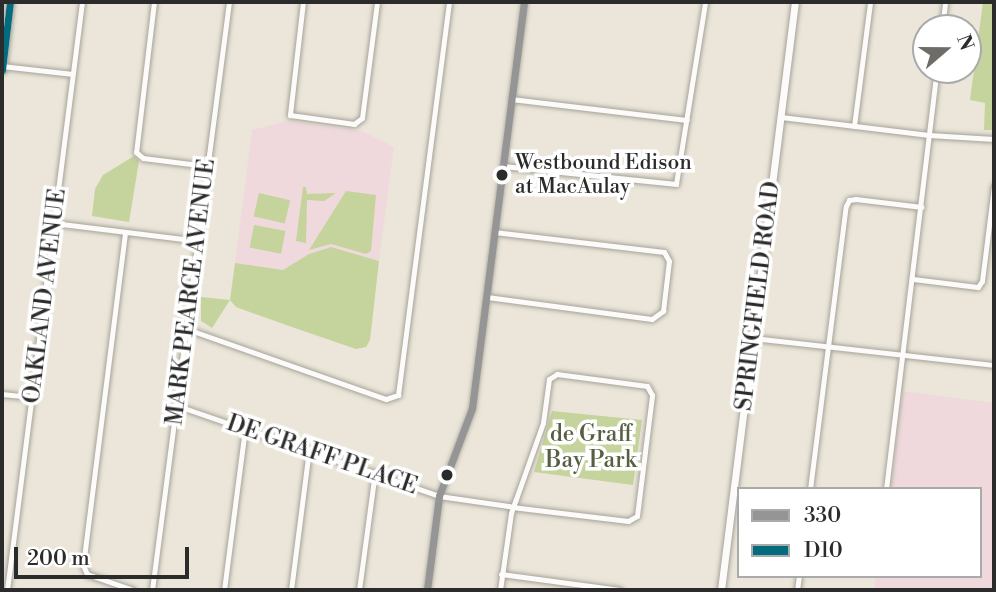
<!DOCTYPE html>
<style>
body{margin:0}
#map{position:relative;width:996px;height:592px;overflow:hidden;background:#ebe6d9;font-family:"Libre Bodoni",serif}
div>[style]{position:absolute}
[style*='--x']{left:calc(var(--x)*1px);top:calc(var(--y)*1px);width:calc(var(--w)*1px);rotate:calc(var(--a)*1deg)}
.built>*{inset:0;background:#efd9dc}
.green>*{inset:0;background:#c5d39c;transform-origin:0 0}
.roads{filter:drop-shadow(0 0 2px #a6a39b) drop-shadow(0 0 2px #a6a39b)}
.minor>*{height:5px;margin:-2.5px;padding:0 2.5px;transform-origin:2.5px;border-radius:2.5px;background:#fcfbf9}
.tertiary>*{height:7px;margin:-3.5px;padding:0 3.5px;transform-origin:3.5px;border-radius:3.5px;background:#fcfbf9}
.bus-1>*{height:7px;margin:-3.5px;padding:0 3.5px;transform-origin:3.5px;border-radius:3.5px;background:#959595}
.bus-2>*{height:7px;margin:-3.5px;padding:0 3.5px;transform-origin:3.5px;border-radius:3.5px;background:#026c7e}
.dots>*{width:19px;height:19px;translate:-50% -50%;box-sizing:border-box;border:4px solid #fff;border-radius:50%}
span{translate:-50% -50%;white-space:nowrap;text-align:center;line-height:1.15;-webkit-text-stroke:7px #fff;paint-order:stroke}
.bus-label{font-size:21px;color:#2b2b2b}
.left{translate:0 -50%;text-align:left}
.street-label{font-size:23px;color:#2b2b2b}
.park-label{font-size:23px;color:#566041}
.frame{position:absolute;inset:0;border:4px solid #2b2b2b;pointer-events:none}
.legend{position:absolute;left:737px;top:487px;width:245px;height:91px;box-sizing:border-box;background:#fff;border:2px solid #aaa;margin:0;padding:9px 12px;list-style:none;font-size:21px;color:#2b2b2b}
.legend li{display:flex;align-items:center;gap:14px;height:35px}
.legend b{width:35px;border:2px solid #aaa}
.north{position:absolute;left:912px;top:14px;width:70px;height:70px;box-sizing:border-box;background:#fff;border:2px solid #aaa;border-radius:50%;rotate:70deg;font-size:19px;font-weight:700;line-height:28px;text-align:center;color:#2b2b2b}
.north::after{content:'';display:block;margin:auto;width:24px;height:32px;background:#6e6c68;clip-path:polygon(50% 0,100% 100%,50% 72%,0 100%)}
.scale{position:absolute;left:14px;top:547px;width:175px;height:32px;box-sizing:border-box;border:4px solid #2b2b2b;border-top:0;padding-left:9px;font-size:21px;line-height:24px;white-space:nowrap;color:#2b2b2b;-webkit-text-stroke:5px #fff;paint-order:stroke}
</style>
<div id="map">
<div class="built">
<div style="clip-path:polygon(287px 121px,362px 131px,394px 147px,379px 261px,331px 247px,309px 254px,283px 270px,235px 263px,252px 130px)"></div>
<div style="clip-path:polygon(903px 391px,994px 403px,994px 590px,875px 590px,875px 576px,980px 576px,980px 489px,891px 489px)"></div>
</div>
<div class="green">
<div style="clip-path:polygon(983px 2px,994px 2px,994px 130px,984px 130px,985px 103px,970px 100px)"></div>
<div style="clip-path:polygon(134px 156px,139px 161px,129px 222px,92px 216px,95px 189px,103px 175px)"></div>
<div style="clip-path:polygon(303px 187px,306px 187px,307px 194px,336px 193px,324px 201px,307px 200px,306px 243px,296px 241px)"></div>
<div style="clip-path:polygon(346px 191px,376px 195px,371px 251px,366px 254px,331px 244px,309px 250px)"></div>
<div style="left:259px;top:193px;width:32px;height:24px;rotate:13deg"></div>
<div style="left:254px;top:225px;width:32px;height:23px;rotate:11deg"></div>
<div style="clip-path:polygon(331px 247px,379px 261px,370px 340px,366px 347px,356px 349px,292px 327px,236px 307px,230px 300px,235px 263px,283px 270px,309px 254px)"></div>
<div style="clip-path:polygon(201px 297px,230px 300px,212px 328px,201px 321px)"></div>
<div style="clip-path:polygon(552px 411px,642px 420px,633px 485px,534px 472px)"></div>
</div>
<div class="roads">
<div class="minor">
<div style="--x:154;--y:2;--w:151;--a:96.8"></div>
<div style="--x:136;--y:152;--w:9;--a:41"></div>
<div style="--x:143;--y:158;--w:64;--a:7.1"></div>
<div style="--x:303;--y:2;--w:114;--a:96.6"></div>
<div style="--x:290;--y:115;--w:65;--a:8"></div>
<div style="--x:354;--y:124;--w:10;--a:-37"></div>
<div style="--x:362;--y:118;--w:117;--a:-82.6"></div>
<div style="--x:942;--y:28;--w:26;--a:-83"></div>
<div style="--x:2;--y:66;--w:71;--a:6.4"></div>
<div style="--x:511;--y:99;--w:177;--a:6.8"></div>
<div style="--x:781;--y:117;--w:149;--a:6.9"></div>
<div style="--x:929;--y:135;--w:65;--a:3.5"></div>
<div style="--x:854;--y:126;--w:125;--a:-82.6"></div>
<div style="--x:503;--y:166;--w:174;--a:5.9"></div>
<div style="--x:676;--y:184;--w:184;--a:-80.9"></div>
<div style="--x:54;--y:223;--w:146;--a:7.1"></div>
<div style="--x:125;--y:233;--w:335;--a:97.2"></div>
<div style="--x:83;--y:565;--w:10;--a:66"></div>
<div style="--x:87;--y:574;--w:49;--a:19.2"></div>
<div style="--x:913;--y:279;--w:65;--a:7"></div>
<div style="--x:978;--y:287;--w:7;--a:-56"></div>
<div style="--x:982;--y:281;--w:96;--a:-82.8"></div>
<div style="--x:487;--y:297;--w:166;--a:7.6"></div>
<div style="--x:652;--y:319;--w:14;--a:-36"></div>
<div style="--x:663;--y:311;--w:50;--a:-83.2"></div>
<div style="--x:669;--y:261;--w:10;--a:-119"></div>
<div style="--x:664;--y:252;--w:171;--a:-173.3"></div>
<div style="--x:187;--y:329;--w:211;--a:19.4"></div>
<div style="--x:386;--y:399;--w:13;--a:-18"></div>
<div style="--x:398;--y:395;--w:396;--a:-82.6"></div>
<div style="--x:753;--y:338;--w:243;--a:6.4"></div>
<div style="--x:2;--y:394;--w:30;--a:6"></div>
<div style="--x:178;--y:406;--w:276;--a:19"></div>
<div style="--x:439;--y:496;--w:70;--a:8.2"></div>
<div style="--x:508;--y:506;--w:5;--a:11"></div>
<div style="--x:513;--y:507;--w:7;--a:8"></div>
<div style="--x:520;--y:508;--w:109;--a:6.9"></div>
<div style="--x:628;--y:521;--w:10;--a:-29"></div>
<div style="--x:637;--y:516;--w:122;--a:-82.9"></div>
<div style="--x:652;--y:395;--w:10;--a:-119"></div>
<div style="--x:647;--y:386;--w:91;--a:-172.4"></div>
<div style="--x:557;--y:374;--w:9;--a:148"></div>
<div style="--x:549;--y:379;--w:44;--a:97.8"></div>
<div style="--x:543;--y:423;--w:81;--a:109.6"></div>
<div style="--x:516;--y:499;--w:9;--a:111"></div>
<div style="--x:513;--y:507;--w:6;--a:108"></div>
<div style="--x:511;--y:513;--w:78;--a:98.1"></div>
<div style="--x:810;--y:489;--w:285;--a:-82.8"></div>
<div style="--x:846;--y:206;--w:7;--a:-63"></div>
<div style="--x:849;--y:200;--w:7;--a:-8"></div>
<div style="--x:856;--y:199;--w:66;--a:6.9"></div>
<div style="--x:886;--y:489;--w:422;--a:-83.1"></div>
<div style="--x:501;--y:574;--w:120;--a:7.7"></div>
<div style="--x:7;--y:590;--w:593;--a:-82.73"></div>
<div style="--x:152;--y:590;--w:593;--a:-82.54"></div>
<div style="--x:224;--y:590;--w:163;--a:-82.6"></div>
<div style="--x:291;--y:590;--w:142;--a:-82.7"></div>
<div style="--x:359;--y:590;--w:119;--a:-82.3"></div>
<div style="--x:427;--y:590;--w:95;--a:-82.7"></div>
<div style="--x:439;--y:496;--w:94;--a:-69.4"></div>
<div style="--x:472;--y:408;--w:409;--a:-82.7"></div>
<div style="--x:797;--y:590;--w:14;--a:-82"></div>
</div>
<div class="tertiary">
<div style="--x:2;--y:70;--w:68;--a:-83.3"></div>
<div style="--x:721;--y:590;--w:593;--a:-82.83"></div>
</div>
</div>
<div class="bus-1">
<div style="--x:427;--y:590;--w:95;--a:-82.7"></div>
<div style="--x:439;--y:496;--w:94;--a:-69.4"></div>
<div style="--x:472;--y:408;--w:409;--a:-82.7"></div>
</div>
<div class="bus-2">
<div style="--x:2;--y:70;--w:68;--a:-83.3"></div>
</div>
<div class="dots">
<div style="left:502px;top:175px;background:#2b2b2b"></div>
<div style="left:447px;top:475px;background:#2b2b2b"></div>
</div>
<div class="bus-label">
<span class="left" style="left:515px;top:175px">Westbound Edison<br>at MacAulay</span>
</div>
<div class="street-label">
<span style="left:191px;top:292px;rotate:-83deg">MARK PEARCE AVENUE</span>
<span style="left:45px;top:296px;rotate:-83deg">OAKLAND AVENUE</span>
<span style="left:758px;top:296px;rotate:-83deg">SPRINGFIELD ROAD</span>
<span style="left:322px;top:455px;rotate:19deg">DE GRAFF PLACE</span>
</div>
<div class="park-label">
<span style="left:591px;top:447px">de Graff<br>Bay Park</span>
</div>
<div class="frame"></div>
<ul class="legend">
<li><b style="height:9px;background:#959595"></b>330</li>
<li><b style="height:9px;background:#026c7e"></b>D10</li>
</ul>
<div class="north">N</div>
<div class="scale">200 m</div>
</div>
